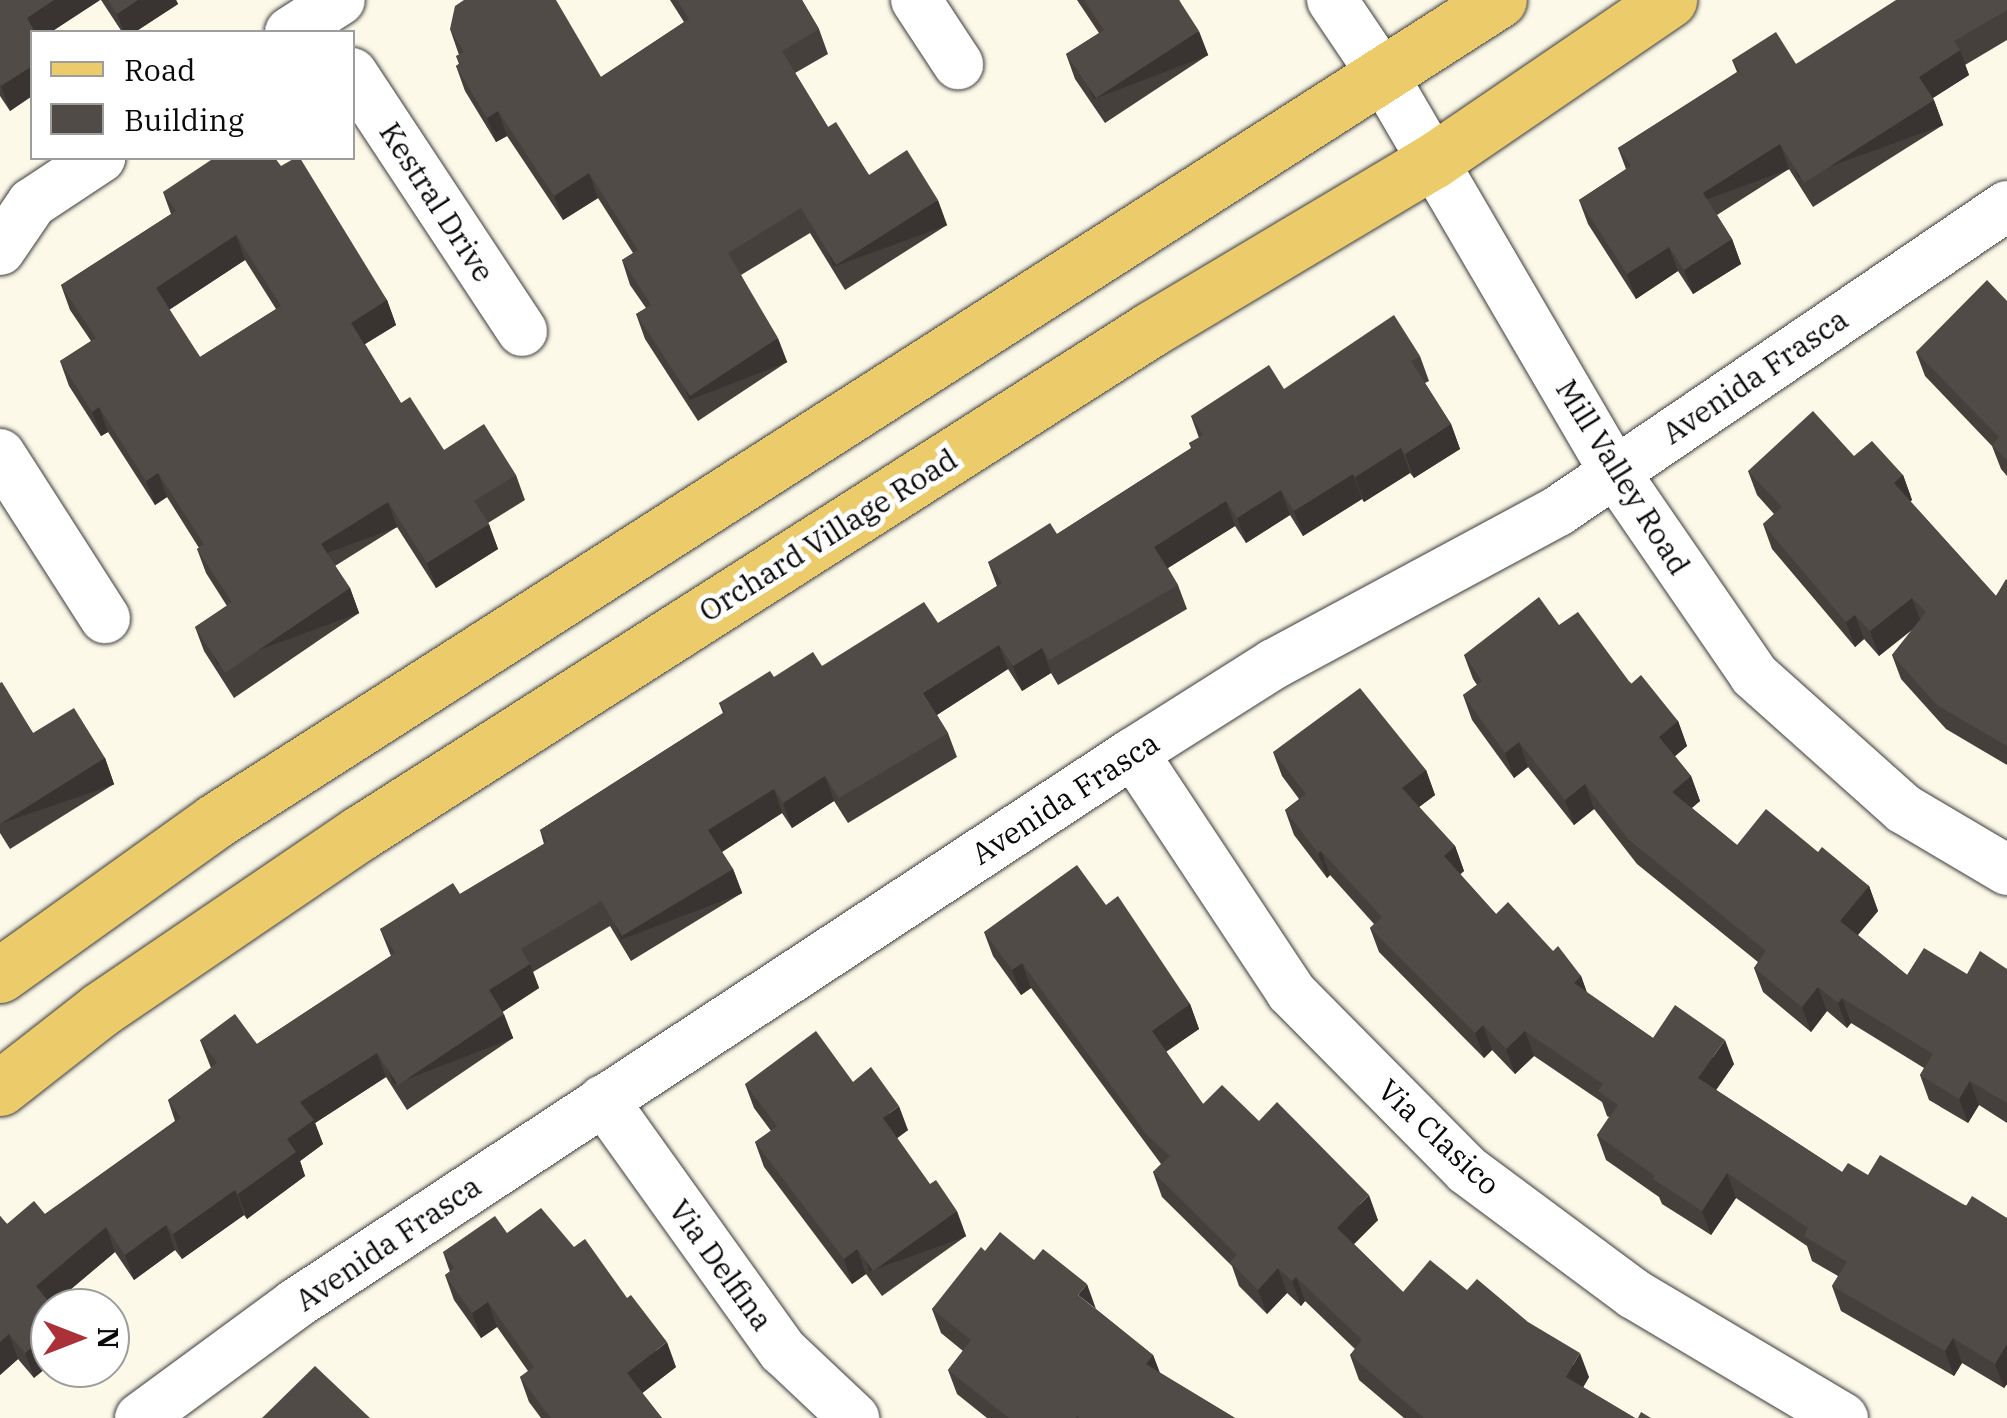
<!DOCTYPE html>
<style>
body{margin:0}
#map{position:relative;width:2007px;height:1418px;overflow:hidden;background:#fdf9e8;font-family:"IBM Plex Serif",serif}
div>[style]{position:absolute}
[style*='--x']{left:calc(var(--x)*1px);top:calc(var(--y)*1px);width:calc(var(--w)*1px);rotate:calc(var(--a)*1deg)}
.roads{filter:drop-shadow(0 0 2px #3c3c3c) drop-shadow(0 0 2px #3c3c3c)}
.minor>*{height:50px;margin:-25px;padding:0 25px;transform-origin:25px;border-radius:25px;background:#fff}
.major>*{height:55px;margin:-27.5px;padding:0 27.5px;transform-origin:27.5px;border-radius:27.5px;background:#ebcb6a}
.wall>*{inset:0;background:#46403d}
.shaded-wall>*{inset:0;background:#393432;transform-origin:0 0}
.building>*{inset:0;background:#514b47}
span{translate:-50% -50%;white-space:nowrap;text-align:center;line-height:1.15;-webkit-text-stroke:10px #fff;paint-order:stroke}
.street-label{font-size:30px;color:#090909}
.legend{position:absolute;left:30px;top:30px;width:325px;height:130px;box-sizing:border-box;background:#fff;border:2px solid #9d9d9d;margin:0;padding:12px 18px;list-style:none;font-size:30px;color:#090909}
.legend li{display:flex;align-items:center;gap:20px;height:50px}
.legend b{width:50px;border:2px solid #9d9d9d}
.north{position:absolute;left:30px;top:1288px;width:100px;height:100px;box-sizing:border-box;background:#fff;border:2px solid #9d9d9d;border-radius:50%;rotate:90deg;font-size:28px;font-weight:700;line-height:40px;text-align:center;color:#090909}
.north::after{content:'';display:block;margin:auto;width:35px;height:45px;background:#ab3037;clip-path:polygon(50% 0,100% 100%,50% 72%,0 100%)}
</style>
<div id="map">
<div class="roads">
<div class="minor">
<div style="--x:916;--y:0;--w:77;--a:56.7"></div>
<div style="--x:1332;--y:0;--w:89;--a:56"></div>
<div style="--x:1382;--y:74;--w:460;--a:59.7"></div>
<div style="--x:1614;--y:471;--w:247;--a:55.5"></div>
<div style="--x:1754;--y:675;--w:201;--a:41.8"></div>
<div style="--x:1904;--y:809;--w:120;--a:30.6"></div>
<div style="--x:290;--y:32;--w:59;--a:-32.6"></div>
<div style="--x:352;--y:73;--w:309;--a:56.6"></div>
<div style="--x:0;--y:250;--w:57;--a:-55.8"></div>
<div style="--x:32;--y:203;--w:82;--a:-33.5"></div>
<div style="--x:0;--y:454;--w:195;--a:57.4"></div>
<div style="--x:1133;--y:753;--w:287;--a:56.5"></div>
<div style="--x:1291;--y:992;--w:250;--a:45.3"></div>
<div style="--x:1467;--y:1170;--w:208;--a:36.6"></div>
<div style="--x:1634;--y:1294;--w:243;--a:30.7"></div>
<div style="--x:603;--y:1100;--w:309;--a:54.4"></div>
<div style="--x:783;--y:1351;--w:98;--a:43.3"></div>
<div style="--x:140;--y:1418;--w:192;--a:-36.3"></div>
<div style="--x:295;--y:1304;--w:1003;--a:-33.33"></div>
<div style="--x:1133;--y:753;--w:167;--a:-32.3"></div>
<div style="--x:1274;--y:664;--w:323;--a:-28.3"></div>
<div style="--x:1558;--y:511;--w:543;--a:-34.19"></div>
</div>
<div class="major">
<div style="--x:0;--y:975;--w:264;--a:-35.6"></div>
<div style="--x:215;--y:821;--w:1524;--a:-32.6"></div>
<div style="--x:0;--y:1088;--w:128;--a:-38"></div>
<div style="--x:101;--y:1009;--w:313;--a:-34.2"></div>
<div style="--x:360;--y:833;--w:938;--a:-32.5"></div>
<div style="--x:1151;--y:329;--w:328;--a:-30.8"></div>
<div style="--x:1433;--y:161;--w:286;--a:-34.3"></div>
</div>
</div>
<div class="wall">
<div style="clip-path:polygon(0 0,100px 0,51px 32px,32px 32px,32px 96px,10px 111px,0 96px)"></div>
<div style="clip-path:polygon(101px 0,176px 0,178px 4px,135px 32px,122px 32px)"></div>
<div style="clip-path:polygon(670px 0,802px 0,819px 29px,828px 54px,795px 73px,828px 127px,869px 175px,947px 225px,845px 290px,810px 233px,741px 275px,787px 362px,698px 421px,645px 339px,636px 314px,646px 308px,630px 285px,622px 260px,633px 253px,598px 198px,563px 220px,507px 136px,496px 142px,465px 91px,456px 66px,459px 64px,456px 56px,459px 55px,450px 29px,601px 77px,684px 22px)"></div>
<div style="clip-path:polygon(1077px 0,1179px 0,1208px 55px,1105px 123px,1075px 79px,1066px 54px,1099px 33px)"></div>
<div style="clip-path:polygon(2007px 0,2007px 40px,1965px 65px,1969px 75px,1933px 98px,1943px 125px,1813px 207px,1789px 169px,1717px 215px,1732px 239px,1741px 264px,1693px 294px,1678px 271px,1636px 299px,1588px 224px,1579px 200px,1626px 169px,1618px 148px,1737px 72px,1732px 60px,1796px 64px)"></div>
<div style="clip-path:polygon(evenodd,281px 166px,387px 300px,396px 325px,365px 344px,401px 403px,444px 450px,516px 475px,525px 500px,488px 523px,498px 549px,436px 588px,397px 527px,335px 566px,350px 588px,359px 613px,234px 698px,204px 651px,195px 627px,227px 606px,206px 573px,197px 549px,199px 548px,167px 497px,155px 505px,108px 432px,101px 436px,69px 386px,60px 361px,91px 341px,70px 310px,61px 285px,171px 214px,163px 192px,281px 166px,245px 260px,276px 309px,200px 357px,169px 310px,245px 260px)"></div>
<div style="clip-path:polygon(2007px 301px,2007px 476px,2001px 469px,1992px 446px,1925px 376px,1916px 352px)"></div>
<div style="clip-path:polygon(1420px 356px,1429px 381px,1425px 383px,1451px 424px,1460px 449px,1414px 478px,1410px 473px,1364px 502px,1362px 499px,1303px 536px,1290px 515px,1246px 543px,1235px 526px,1168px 568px,1178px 585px,1187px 609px,1058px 685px,1051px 673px,1022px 691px,1008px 669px,937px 715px,948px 733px,957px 757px,848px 823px,834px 801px,792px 828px,782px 813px,722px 852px,733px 869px,742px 893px,631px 961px,610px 926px,533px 972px,539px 988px,502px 1012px,513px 1038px,407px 1110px,386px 1077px,315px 1123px,323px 1144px,300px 1161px,305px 1176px,247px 1219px,244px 1215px,182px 1259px,175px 1250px,134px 1280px,115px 1252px,52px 1305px,34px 1378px,18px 1359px,0 1375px,0 1216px,7px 1224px,45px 1214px,175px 1121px,168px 1100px,211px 1068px,200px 1040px,257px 1044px,391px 956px,380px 929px,460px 894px,544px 844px,540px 830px,723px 713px,719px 703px,774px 677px,822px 666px,938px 623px,997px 586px,988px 562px,1057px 534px,1191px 448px,1189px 443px,1199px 438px,1191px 416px,1284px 389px)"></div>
<div style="clip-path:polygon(1854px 456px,1903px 475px,1912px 500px,1910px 501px,1996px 596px,2007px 580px,2007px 765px,1946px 729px,1901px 679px,1892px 655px,1912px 630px,1879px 656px,1864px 639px,1855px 647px,1772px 549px,1763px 524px,1774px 514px,1757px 495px,1748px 471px)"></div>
<div style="clip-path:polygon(1559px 625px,1678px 721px,1687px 746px,1675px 756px,1691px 776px,1700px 801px,1692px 808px,1737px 845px,1818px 852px,1869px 886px,1878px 911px,1858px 935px,1907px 975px,1967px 974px,2007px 969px,2007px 1123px,1979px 1105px,1968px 1123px,1929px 1100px,1920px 1075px,1924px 1068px,1851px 1023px,1847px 1028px,1827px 1011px,1811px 1032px,1763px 992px,1754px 968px,1758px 962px,1637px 864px,1594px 809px,1574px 825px,1528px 767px,1514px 778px,1472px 720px,1463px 695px,1477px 685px,1473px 679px,1464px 655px)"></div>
<div style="clip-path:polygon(0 683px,33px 733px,105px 758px,114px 784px,10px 849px,0 833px)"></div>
<div style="clip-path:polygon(1273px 752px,1426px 770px,1435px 795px,1419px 807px,1455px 846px,1464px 871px,1460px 874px,1496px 914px,1553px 951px,1581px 976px,1587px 993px,1653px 1038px,1734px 1064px,1716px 1090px,1842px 1172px,1868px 1175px,2007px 1218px,2007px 1384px,2004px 1388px,1962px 1363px,1954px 1376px,1841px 1311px,1832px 1286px,1838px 1276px,1812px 1261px,1807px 1246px,1736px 1198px,1711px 1235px,1662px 1204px,1659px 1197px,1606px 1160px,1597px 1135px,1609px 1117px,1607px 1116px,1602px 1102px,1534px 1056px,1515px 1074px,1492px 1050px,1484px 1058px,1379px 952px,1370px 928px,1374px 924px,1330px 875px,1327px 878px,1294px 835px,1285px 810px,1299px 799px,1282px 776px)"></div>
<div style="clip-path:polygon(1106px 905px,1190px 1004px,1199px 1029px,1166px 1052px,1203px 1104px,1259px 1121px,1378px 1220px,1354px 1244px,1403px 1292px,1467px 1290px,1589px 1377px,1583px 1387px,1635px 1418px,1404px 1418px,1359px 1380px,1350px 1355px,1355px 1349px,1305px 1301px,1301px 1306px,1287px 1293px,1267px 1314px,1239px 1286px,1232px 1266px,1162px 1197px,1153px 1172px,1161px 1164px,1031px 988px,1021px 995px,993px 956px,984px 932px)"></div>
<div style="clip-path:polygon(853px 1082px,908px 1130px,897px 1138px,966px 1236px,882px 1296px,866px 1274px,852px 1284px,764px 1167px,755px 1142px,771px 1131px,754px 1108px,745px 1084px)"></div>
<div style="clip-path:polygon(507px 1233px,676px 1367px,642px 1393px,662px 1418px,541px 1418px,529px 1402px,520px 1377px,528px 1371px,497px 1327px,481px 1338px,454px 1300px,445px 1275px,450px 1272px,443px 1252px)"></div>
<div style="clip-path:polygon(985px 1251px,1096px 1309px,1153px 1355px,1160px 1373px,1235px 1418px,987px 1418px,957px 1394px,948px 1370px,963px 1351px,941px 1333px,932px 1309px)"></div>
</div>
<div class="shaded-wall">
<div style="clip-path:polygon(54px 0,100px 0,51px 32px,32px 32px,27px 18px)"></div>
<div style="clip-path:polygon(138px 0,176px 0,178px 4px,135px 32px,124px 32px,117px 14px)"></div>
<div style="left:1199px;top:31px;width:26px;height:123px;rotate:69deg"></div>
<div style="clip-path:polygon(1960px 50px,1969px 75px,1928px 101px,1919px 77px)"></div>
<div style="clip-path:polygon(32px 66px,32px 96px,10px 111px,1px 86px)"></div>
<div style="left:1934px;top:100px;width:27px;height:154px;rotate:70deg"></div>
<div style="clip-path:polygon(498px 111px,507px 136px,496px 142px,487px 118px)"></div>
<div style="left:1780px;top:144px;width:27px;height:91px;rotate:70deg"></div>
<div style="clip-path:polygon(589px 173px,598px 198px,563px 220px,554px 196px)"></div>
<div style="left:938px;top:200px;width:27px;height:121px;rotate:70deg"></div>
<div style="clip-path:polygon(236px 235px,245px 260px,164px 313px,156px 288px)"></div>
<div style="clip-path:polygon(1732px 239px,1741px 264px,1693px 294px,1684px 270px)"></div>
<div style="clip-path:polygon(1669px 247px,1678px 271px,1636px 299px,1627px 274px)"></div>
<div style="clip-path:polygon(387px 300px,396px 325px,360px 347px,351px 323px)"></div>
<div style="left:778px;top:338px;width:26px;height:105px;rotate:69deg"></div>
<div style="clip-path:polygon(99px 407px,108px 432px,101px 436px,92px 412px)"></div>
<div style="clip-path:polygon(1451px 424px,1460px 449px,1414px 478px,1405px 454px)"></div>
<div style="clip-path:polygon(1401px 448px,1410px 473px,1364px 502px,1355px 477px)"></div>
<div style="clip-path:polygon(158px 473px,167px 497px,155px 505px,146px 481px)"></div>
<div style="clip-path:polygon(1353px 474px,1362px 499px,1303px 536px,1294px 511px)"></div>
<div style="clip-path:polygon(1903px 475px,1912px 500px,1903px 508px,1894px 483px)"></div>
<div style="clip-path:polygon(1281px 490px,1290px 515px,1246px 543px,1237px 518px)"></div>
<div style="clip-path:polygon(1226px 501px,1235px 526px,1163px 571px,1154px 547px)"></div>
<div style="left:388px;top:502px;width:27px;height:79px;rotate:70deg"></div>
<div style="clip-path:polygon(489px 524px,498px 549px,436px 588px,427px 563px)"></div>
<div style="left:350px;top:588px;width:27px;height:151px;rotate:70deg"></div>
<div style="clip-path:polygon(1912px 598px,1921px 622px,1879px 656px,1870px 631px)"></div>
<div style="clip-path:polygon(1855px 615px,1864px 639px,1855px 647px,1846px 622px)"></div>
<div style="clip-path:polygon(999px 645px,1008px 669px,932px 718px,923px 693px)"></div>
<div style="clip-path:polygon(1042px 648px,1051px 673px,1022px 691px,1013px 666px)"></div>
<div style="clip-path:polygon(1678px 721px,1687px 746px,1668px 762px,1659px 737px)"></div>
<div style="clip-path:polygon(1519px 742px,1528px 767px,1514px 778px,1505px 753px)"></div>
<div style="left:105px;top:758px;width:28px;height:124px;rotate:71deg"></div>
<div style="clip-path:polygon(1426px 770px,1435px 795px,1411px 813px,1402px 788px)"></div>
<div style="clip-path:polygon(825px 776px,834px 801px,792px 828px,783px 803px)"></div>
<div style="clip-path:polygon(1691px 776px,1700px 801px,1681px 816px,1672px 792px)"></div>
<div style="clip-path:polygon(1585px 784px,1594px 809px,1574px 825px,1565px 800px)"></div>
<div style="clip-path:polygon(774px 789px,782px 813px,717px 855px,708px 830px)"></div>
<div style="clip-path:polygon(1455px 846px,1464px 871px,1453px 881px,1444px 856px)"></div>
<div style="clip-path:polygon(1321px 851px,1330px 875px,1327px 878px,1318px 853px)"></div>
<div style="left:733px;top:869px;width:26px;height:130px;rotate:69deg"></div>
<div style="clip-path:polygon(1869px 886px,1878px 911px,1849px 945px,1840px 921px)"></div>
<div style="clip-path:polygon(1022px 963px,1031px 988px,1021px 995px,1012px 970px)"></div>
<div style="clip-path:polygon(530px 964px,539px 988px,498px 1015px,489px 990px)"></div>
<div style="clip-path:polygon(1581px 976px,1590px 1001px,1574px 983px)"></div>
<div style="clip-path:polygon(1818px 987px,1827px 1011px,1811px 1032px,1802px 1007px)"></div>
<div style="clip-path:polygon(1842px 998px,1851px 1023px,1847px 1028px,1838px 1003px)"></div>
<div style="clip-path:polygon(1190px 1004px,1199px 1029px,1160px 1055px,1152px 1031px)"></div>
<div style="left:504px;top:1014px;width:26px;height:128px;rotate:69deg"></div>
<div style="clip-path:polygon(1483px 1025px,1492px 1050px,1484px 1058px,1475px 1033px)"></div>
<div style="clip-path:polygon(1525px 1031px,1534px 1056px,1515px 1074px,1506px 1049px)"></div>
<div style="clip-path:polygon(1725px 1040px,1734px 1064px,1707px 1103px,1698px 1078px)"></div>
<div style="clip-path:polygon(377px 1053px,386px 1077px,315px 1123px,323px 1144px,300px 1161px,305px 1176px,247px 1219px,238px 1194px,300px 1102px)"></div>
<div style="clip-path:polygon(1970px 1081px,1979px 1105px,1968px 1123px,1959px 1099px)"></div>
<div style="clip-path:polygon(899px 1106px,908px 1130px,892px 1142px,883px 1118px)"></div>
<div style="clip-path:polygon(1727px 1173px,1736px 1198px,1711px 1235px,1702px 1211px)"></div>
<div style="clip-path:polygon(235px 1190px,244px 1215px,182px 1259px,173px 1234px)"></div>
<div style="clip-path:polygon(1369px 1195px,1378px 1220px,1346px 1252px,1337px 1228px)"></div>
<div style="left:957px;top:1211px;width:27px;height:103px;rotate:70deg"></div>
<div style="clip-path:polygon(166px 1225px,175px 1250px,134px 1280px,125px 1255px)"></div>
<div style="clip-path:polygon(106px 1227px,115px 1252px,45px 1311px,36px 1286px)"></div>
<div style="clip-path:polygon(857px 1249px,866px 1274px,852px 1284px,844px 1259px)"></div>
<div style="clip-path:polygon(1278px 1268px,1287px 1293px,1267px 1314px,1258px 1290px)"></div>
<div style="clip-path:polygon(1296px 1277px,1305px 1301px,1301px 1306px,1292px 1281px)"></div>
<div style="clip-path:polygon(1087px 1284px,1096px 1309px,1078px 1295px)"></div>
<div style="clip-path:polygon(488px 1302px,497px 1327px,481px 1338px,472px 1313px)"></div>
<div style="clip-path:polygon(50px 1332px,50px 1365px,34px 1378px,25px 1353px)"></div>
<div style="clip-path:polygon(9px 1334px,18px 1359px,0 1375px,0 1342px)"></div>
<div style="clip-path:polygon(1953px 1338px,1962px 1363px,1954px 1376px,1945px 1351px)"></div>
<div style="clip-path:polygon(667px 1342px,676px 1367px,636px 1398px,627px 1373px)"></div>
<div style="clip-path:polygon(2007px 1344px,2007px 1384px,2004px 1388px,1995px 1364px)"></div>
<div style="clip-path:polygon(1580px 1353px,1589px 1377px,1575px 1402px,1566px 1377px)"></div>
<div style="clip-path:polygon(1153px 1355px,1162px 1379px,1146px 1364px)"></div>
</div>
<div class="building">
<div style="clip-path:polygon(0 0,54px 0,27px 18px,35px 32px,32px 32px,32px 66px,1px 86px,0 84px)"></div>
<div style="clip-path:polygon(108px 0,138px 0,117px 14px)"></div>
<div style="clip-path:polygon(464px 0,556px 0,601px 77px,689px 19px,677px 0,802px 0,819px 29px,782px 51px,828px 127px,836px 122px,869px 175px,907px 150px,938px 200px,836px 265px,801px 208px,728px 253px,778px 338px,690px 396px,636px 314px,651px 305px,622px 260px,638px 250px,589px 173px,554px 196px,498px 111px,487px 118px,456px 66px,460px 63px,456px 56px,464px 52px,450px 29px,455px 6px)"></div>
<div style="clip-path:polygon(1084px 0,1179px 0,1199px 31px,1096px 98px,1066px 54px,1104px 30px)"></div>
<div style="clip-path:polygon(1896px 0,2007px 0,2007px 10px,1954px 41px,1960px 50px,1919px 77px,1934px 100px,1804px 183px,1780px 144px,1703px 193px,1732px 239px,1684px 270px,1669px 247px,1627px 274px,1579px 200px,1631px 166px,1618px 148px,1740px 71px,1732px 60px,1776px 32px,1796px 64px)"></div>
<div style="clip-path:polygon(evenodd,214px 158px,275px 158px,281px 166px,295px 158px,300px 158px,387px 300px,351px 323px,401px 403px,410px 397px,444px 450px,484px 424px,516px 475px,474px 501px,489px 524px,427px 563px,388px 502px,321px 544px,350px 588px,225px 673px,195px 627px,232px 602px,197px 549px,204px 544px,158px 473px,146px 481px,99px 407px,92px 412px,60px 361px,96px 338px,61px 285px,176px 211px,163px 192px,214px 158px,236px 235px,281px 306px,200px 357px,156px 288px,236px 235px)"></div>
<div style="clip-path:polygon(1987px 280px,2007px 301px,2007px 460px,1992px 445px,1999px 437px,1916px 352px)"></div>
<div style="clip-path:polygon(1394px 315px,1420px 356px,1411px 361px,1451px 424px,1405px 454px,1401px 448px,1355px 477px,1353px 474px,1294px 511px,1281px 490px,1237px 518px,1226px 501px,1154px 547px,1178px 585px,1049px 660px,1042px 648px,1013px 666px,999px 645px,923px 693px,948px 733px,839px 798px,825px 776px,783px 803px,774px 789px,708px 830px,733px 869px,622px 936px,601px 901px,521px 949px,530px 964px,489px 990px,504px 1014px,398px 1085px,377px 1053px,300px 1102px,314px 1120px,287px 1139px,296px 1152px,238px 1194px,235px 1190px,173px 1234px,166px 1225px,125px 1255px,106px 1227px,36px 1286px,54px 1308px,50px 1308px,50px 1332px,25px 1353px,9px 1334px,0 1342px,0 1216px,7px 1224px,34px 1201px,45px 1214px,181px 1118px,168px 1100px,217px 1063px,200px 1040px,235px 1014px,257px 1044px,395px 953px,380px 929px,453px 883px,460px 894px,547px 842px,540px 830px,725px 712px,719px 703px,770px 671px,774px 677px,813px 652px,822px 666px,924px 602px,938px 623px,1002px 583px,988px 562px,1050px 523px,1057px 534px,1192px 448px,1189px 443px,1203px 435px,1191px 416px,1269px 365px,1284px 389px)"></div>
<div style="clip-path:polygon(1813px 411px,1854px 456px,1872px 441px,1903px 475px,1894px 483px,1996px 596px,2006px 579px,2007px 580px,2007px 746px,1937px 705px,1892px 655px,1926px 612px,1912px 598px,1870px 631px,1855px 615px,1846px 622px,1763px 524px,1782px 507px,1748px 471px)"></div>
<div style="clip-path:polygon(1539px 597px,1559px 625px,1578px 612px,1631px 684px,1641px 675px,1678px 721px,1659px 737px,1691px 776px,1672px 792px,1737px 845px,1766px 809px,1818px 852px,1822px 847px,1869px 886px,1840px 921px,1907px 975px,1924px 948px,1967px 974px,1980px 951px,2007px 969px,2007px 1103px,1970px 1081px,1959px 1099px,1920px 1075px,1933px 1054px,1842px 998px,1838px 1003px,1818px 987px,1802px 1007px,1754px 968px,1766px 951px,1628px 839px,1585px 784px,1565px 800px,1519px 742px,1505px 753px,1463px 695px,1482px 681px,1464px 655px)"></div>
<div style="clip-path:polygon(2px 682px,33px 733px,74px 708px,105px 758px,0 824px,0 683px)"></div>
<div style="clip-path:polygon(1360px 688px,1426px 770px,1402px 788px,1455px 846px,1444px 856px,1496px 914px,1508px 902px,1553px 951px,1558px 946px,1581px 976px,1574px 983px,1653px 1038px,1675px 1005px,1725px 1040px,1698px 1078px,1842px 1172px,1848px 1163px,1868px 1175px,1880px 1155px,1966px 1206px,1972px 1196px,2007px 1218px,2007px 1344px,1995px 1364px,1953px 1338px,1945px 1351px,1832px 1286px,1847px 1262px,1804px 1236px,1808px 1228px,1727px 1173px,1702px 1211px,1653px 1179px,1655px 1176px,1597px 1135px,1618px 1105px,1598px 1091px,1603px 1084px,1525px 1031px,1506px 1049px,1483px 1025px,1475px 1033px,1370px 928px,1382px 917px,1321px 851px,1318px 853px,1285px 810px,1306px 794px,1273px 752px)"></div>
<div style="clip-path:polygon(1077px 865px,1106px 905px,1118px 896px,1190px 1004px,1152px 1031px,1203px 1104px,1222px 1085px,1259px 1121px,1277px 1102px,1369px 1195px,1337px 1228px,1403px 1292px,1430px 1260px,1467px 1290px,1477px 1279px,1528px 1322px,1580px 1353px,1566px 1377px,1635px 1418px,1424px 1418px,1350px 1355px,1362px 1340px,1296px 1277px,1292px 1281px,1278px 1268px,1258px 1290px,1230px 1262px,1237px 1255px,1153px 1172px,1170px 1156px,1147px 1135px,1022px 963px,1012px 970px,984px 932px)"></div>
<div style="clip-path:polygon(816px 1031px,853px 1082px,871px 1067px,899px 1106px,883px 1118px,930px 1184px,936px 1180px,957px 1211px,873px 1271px,857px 1249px,844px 1259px,755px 1142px,777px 1126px,745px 1084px)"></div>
<div style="clip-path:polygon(541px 1208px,574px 1247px,585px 1239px,627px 1298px,631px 1295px,667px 1342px,627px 1373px,662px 1418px,551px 1418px,520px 1377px,534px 1367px,488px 1302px,472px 1313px,445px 1275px,454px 1268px,443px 1252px,495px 1216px,507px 1233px)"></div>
<div style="clip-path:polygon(1000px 1232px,1034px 1260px,1043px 1249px,1087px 1284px,1078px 1295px,1153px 1355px,1146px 1364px,1235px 1418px,1079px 1418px,1077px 1416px,1076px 1418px,1009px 1418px,948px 1370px,971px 1340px,932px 1309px,981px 1247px,985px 1251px)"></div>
<div style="clip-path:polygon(315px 1366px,370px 1418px,262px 1418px)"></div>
<div style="clip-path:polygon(1641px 1412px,1651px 1418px,1638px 1418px)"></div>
</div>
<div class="street-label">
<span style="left:437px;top:202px;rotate:57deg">Kestral Drive</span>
<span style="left:1755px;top:376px;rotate:-34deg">Avenida Frasca</span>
<span style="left:1623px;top:477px;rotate:58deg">Mill Valley Road</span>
<span style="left:828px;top:535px;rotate:-32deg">Orchard Village Road</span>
<span style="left:1065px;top:798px;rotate:-33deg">Avenida Frasca</span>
<span style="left:1439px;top:1137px;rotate:43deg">Via Clasico</span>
<span style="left:388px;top:1243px;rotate:-34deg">Avenida Frasca</span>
<span style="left:721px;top:1265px;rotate:54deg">Via Delfina</span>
</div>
<ul class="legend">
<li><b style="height:12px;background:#ebcb6a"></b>Road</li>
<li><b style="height:28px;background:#514b47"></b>Building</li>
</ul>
<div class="north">N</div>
</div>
